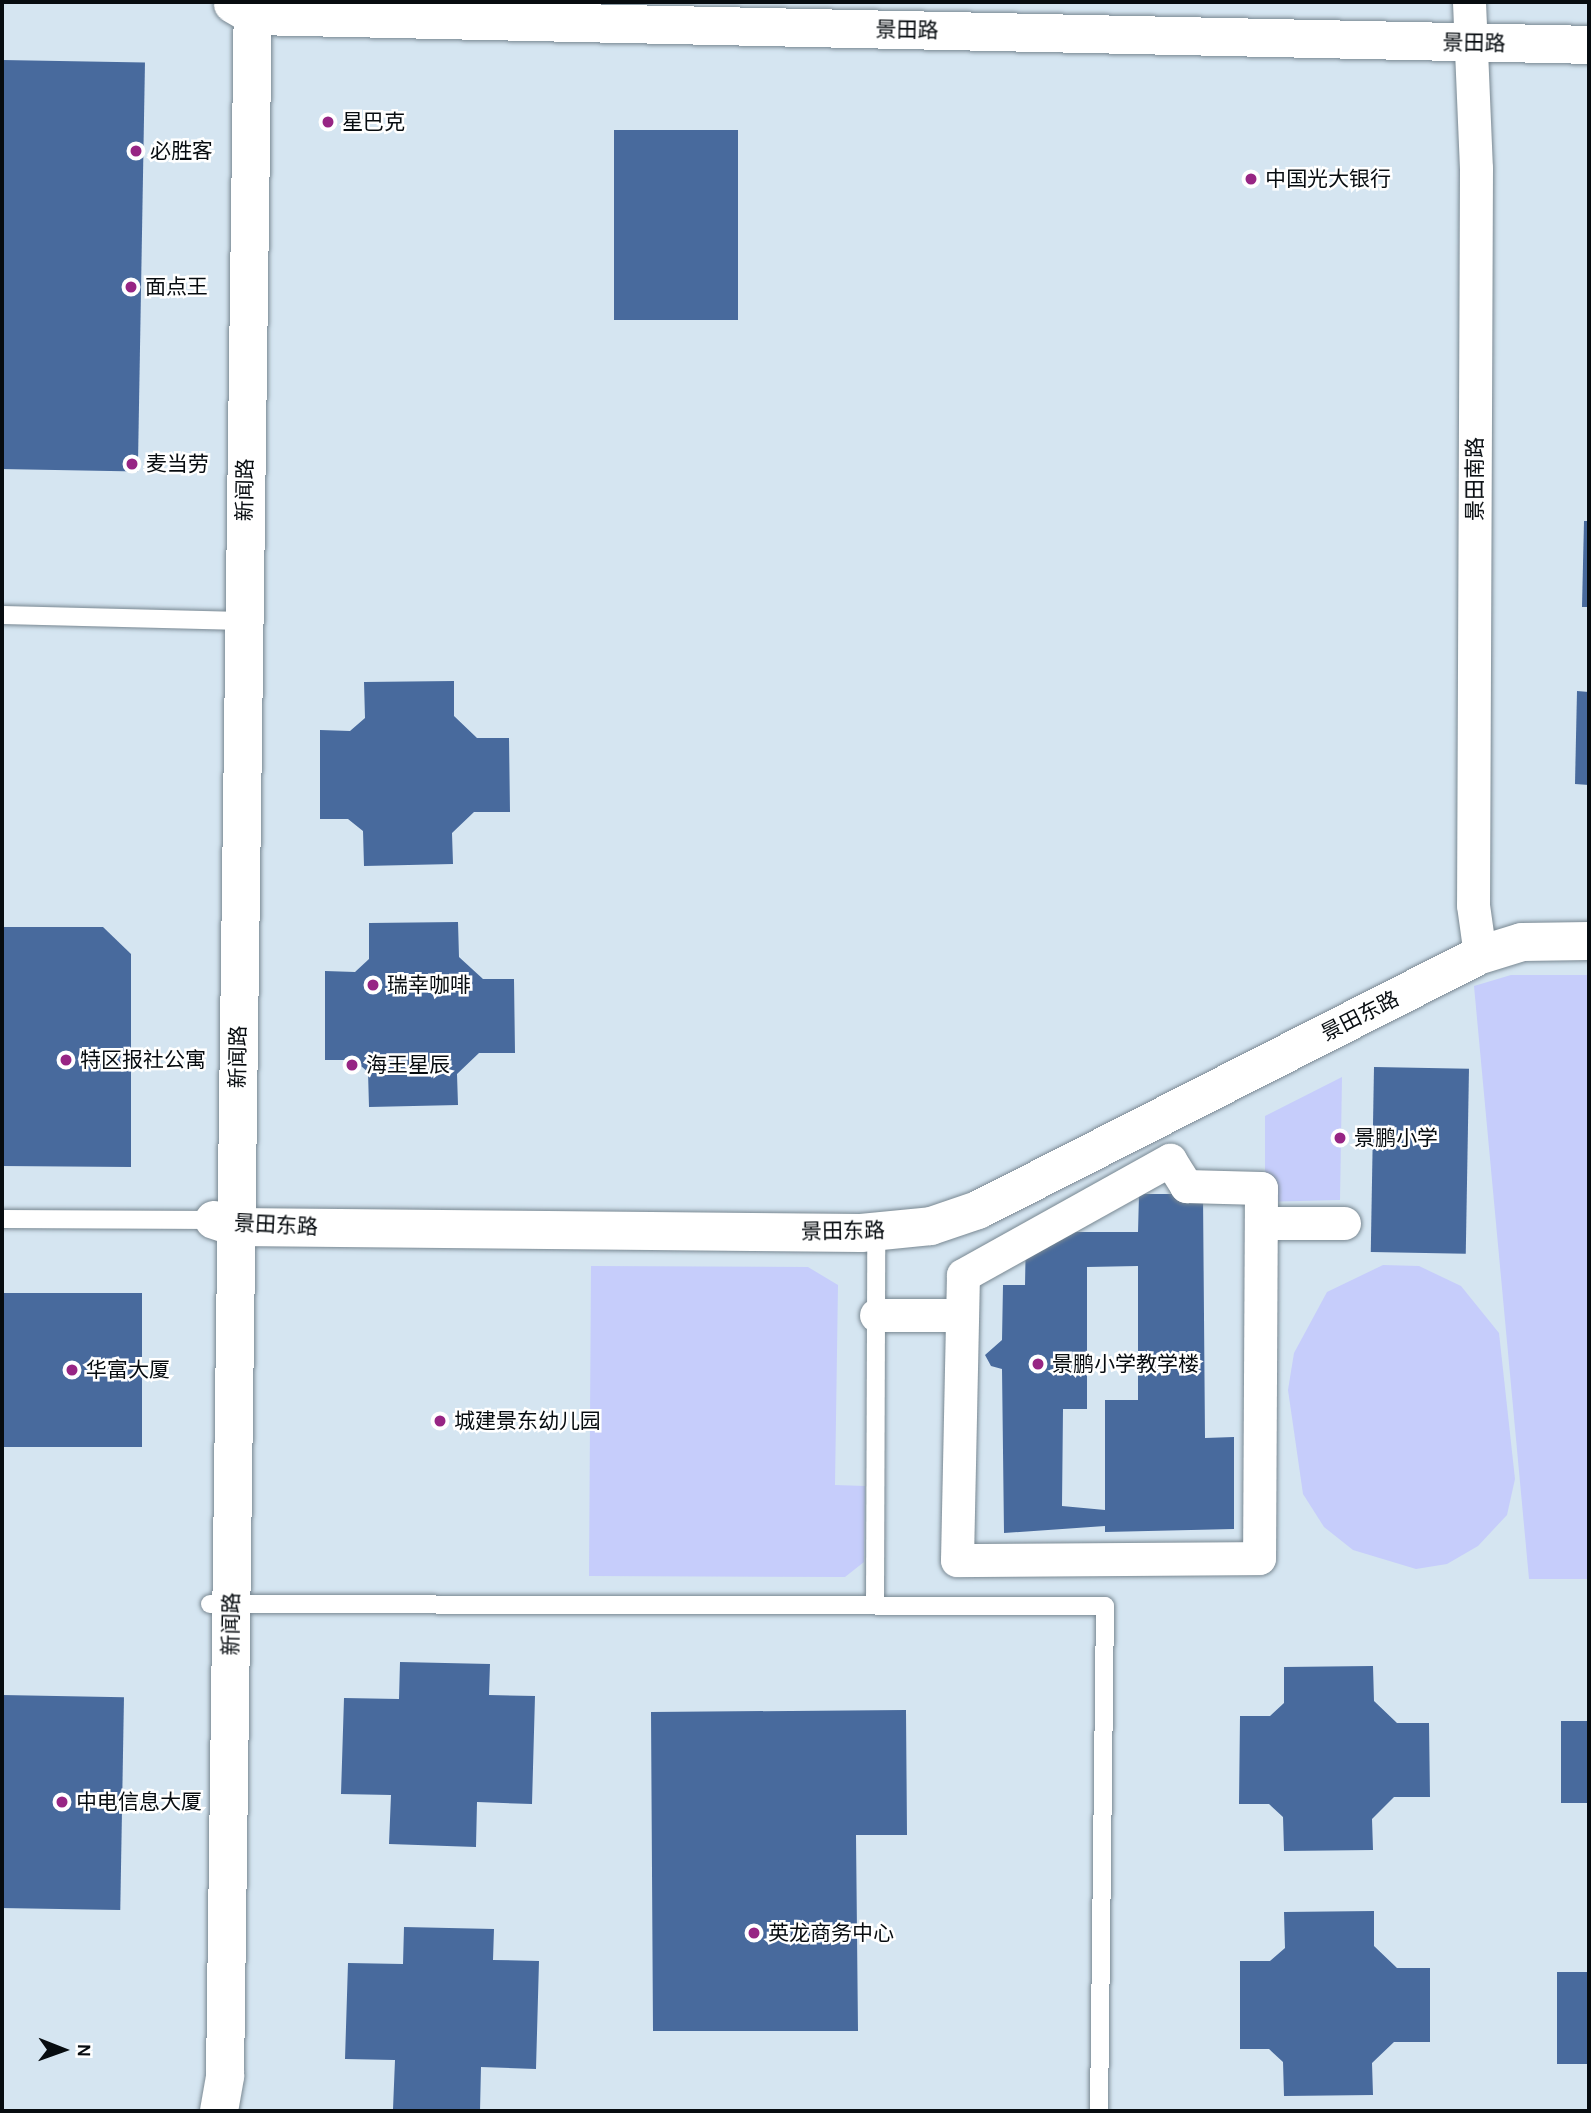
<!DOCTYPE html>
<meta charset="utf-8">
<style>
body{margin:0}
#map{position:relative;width:1591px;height:2113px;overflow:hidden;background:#d5e5f1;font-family:Karla,"Noto Sans SC",sans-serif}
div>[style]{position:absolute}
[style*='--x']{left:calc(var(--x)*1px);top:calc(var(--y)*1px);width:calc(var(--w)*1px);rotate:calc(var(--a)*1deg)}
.green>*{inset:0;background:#c6cdfb}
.building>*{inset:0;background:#486a9d;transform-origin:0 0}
.roads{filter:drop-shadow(0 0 2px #788791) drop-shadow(0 0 2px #788791)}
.lane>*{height:18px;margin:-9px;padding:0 9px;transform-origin:9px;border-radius:9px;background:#fff}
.street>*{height:33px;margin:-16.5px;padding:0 16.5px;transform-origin:16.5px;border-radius:16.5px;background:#fff}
.secondary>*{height:38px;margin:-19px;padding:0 19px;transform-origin:19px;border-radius:19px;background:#fff}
.dots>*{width:19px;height:19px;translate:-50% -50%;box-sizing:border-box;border:4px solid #fff;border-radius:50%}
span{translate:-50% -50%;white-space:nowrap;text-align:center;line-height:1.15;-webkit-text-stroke:5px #fff;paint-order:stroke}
.street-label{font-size:21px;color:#070c10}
.poi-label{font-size:21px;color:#070c10}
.left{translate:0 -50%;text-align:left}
.frame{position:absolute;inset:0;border:4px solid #070c10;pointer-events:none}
.north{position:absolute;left:28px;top:2015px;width:70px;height:70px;-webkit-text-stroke:5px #fff;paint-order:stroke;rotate:91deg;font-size:19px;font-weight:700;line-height:28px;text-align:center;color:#070c10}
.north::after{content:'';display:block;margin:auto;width:24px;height:32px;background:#070c10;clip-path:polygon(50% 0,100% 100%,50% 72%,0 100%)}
</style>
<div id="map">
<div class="green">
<div style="clip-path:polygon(1511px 975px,1589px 975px,1589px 1579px,1529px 1579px,1474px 986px)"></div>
<div style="clip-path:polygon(1342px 1077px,1340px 1200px,1265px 1202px,1265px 1116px)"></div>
<div style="clip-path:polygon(1383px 1265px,1419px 1266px,1461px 1286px,1499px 1333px,1515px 1479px,1507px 1515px,1478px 1546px,1447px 1564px,1416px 1569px,1353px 1550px,1324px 1527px,1303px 1494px,1288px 1390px,1294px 1353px,1327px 1292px)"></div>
<div style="clip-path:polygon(591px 1266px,808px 1267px,838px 1285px,835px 1485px,865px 1486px,864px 1562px,845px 1577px,589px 1576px)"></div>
</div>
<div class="building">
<div style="left:2px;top:60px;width:143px;height:409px;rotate:1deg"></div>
<div style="left:614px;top:130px;width:124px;height:190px"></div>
<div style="clip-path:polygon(1584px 521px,1589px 521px,1589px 607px,1582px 607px)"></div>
<div style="clip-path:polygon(454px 681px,454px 716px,477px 738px,509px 738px,510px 812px,474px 812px,452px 833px,453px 864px,364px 866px,363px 831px,348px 819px,320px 819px,320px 730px,350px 731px,365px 718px,364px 682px)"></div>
<div style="clip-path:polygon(1577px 691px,1589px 692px,1589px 785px,1575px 784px)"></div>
<div style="clip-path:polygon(458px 922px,459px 957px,483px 979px,514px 979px,515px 1053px,479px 1053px,457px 1074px,458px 1105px,369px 1107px,368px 1072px,354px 1060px,325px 1060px,325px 971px,355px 972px,369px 959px,369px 923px)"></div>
<div style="clip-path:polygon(2px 927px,103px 927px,131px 954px,131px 1167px,2px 1166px)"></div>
<div style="left:1374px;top:1067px;width:95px;height:185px;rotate:1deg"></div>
<div style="clip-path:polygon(evenodd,1139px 1194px,1203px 1194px,1205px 1438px,1234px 1437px,1234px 1529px,1105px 1532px,1105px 1526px,1004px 1533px,1002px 1369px,991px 1366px,985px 1355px,1002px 1340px,1003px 1285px,1025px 1285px,1026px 1232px,1138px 1232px,1139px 1194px,1138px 1266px,1138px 1400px,1105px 1400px,1105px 1510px,1062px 1506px,1063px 1409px,1087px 1409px,1087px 1267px,1138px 1266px)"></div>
<div style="left:2px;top:1293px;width:140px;height:154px"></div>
<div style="clip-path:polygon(400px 1662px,490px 1664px,489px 1695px,535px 1696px,532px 1804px,477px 1802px,476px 1847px,389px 1844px,391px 1795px,341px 1794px,344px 1698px,399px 1699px)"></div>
<div style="clip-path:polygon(1373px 1666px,1374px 1701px,1397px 1723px,1429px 1723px,1430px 1797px,1394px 1797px,1372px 1819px,1373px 1850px,1284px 1851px,1283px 1817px,1269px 1804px,1239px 1804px,1240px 1716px,1270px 1716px,1284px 1703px,1284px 1667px)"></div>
<div style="left:2px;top:1695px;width:122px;height:213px;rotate:1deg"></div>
<div style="clip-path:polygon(906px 1710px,907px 1835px,856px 1835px,858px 2031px,653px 2031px,651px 1712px)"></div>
<div style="left:1561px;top:1721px;width:28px;height:82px"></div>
<div style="clip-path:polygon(1374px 1911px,1374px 1946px,1397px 1968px,1430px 1968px,1430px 2042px,1394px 2042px,1372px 2063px,1373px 2095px,1284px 2096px,1283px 2062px,1269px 2049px,1240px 2049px,1240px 1961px,1270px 1961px,1285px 1948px,1284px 1912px)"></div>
<div style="clip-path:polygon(404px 1927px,494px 1929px,493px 1960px,539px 1961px,536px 2069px,481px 2067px,480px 2111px,393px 2109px,395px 2060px,345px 2059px,348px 1963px,403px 1964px)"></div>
<div style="left:1589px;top:1972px;width:92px;height:32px;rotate:90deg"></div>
</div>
<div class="roads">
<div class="lane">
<div style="--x:2;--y:615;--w:242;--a:1.4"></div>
<div style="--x:2;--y:1219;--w:212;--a:0.3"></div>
<div style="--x:210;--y:1604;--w:895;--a:0.13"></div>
<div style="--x:1105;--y:1606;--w:505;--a:90.68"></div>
<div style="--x:875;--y:1605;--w:378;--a:-89.8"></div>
</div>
<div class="street">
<div style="--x:1469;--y:2;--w:166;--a:87.6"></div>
<div style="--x:1476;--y:168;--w:737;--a:90.23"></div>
<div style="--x:1473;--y:905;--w:50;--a:82"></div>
<div style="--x:1170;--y:1160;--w:31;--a:58"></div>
<div style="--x:1186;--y:1186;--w:75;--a:1.5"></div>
<div style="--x:1261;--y:1188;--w:370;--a:90.3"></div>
<div style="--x:1259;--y:1558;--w:302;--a:179.6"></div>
<div style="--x:957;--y:1560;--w:285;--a:-88.8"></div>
<div style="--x:963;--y:1275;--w:237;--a:-29.1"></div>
<div style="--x:1261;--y:1223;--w:83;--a:0"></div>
<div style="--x:876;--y:1315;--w:82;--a:0"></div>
</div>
<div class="secondary">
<div style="--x:233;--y:4;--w:24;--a:30"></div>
<div style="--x:254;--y:16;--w:1335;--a:1.24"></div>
<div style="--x:214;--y:1220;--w:23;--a:18"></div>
<div style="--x:236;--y:1227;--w:625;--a:0.55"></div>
<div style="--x:861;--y:1233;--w:70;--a:-5.7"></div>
<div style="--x:931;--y:1226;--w:50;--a:-18.8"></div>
<div style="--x:978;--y:1210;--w:563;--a:-26.93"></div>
<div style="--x:1480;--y:955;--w:44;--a:-17.2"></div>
<div style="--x:1522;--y:942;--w:67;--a:-0.9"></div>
<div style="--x:219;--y:2111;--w:36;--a:-80"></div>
<div style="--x:225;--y:2076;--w:2074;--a:-89.23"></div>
</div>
</div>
<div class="dots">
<div style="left:328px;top:122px;background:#972584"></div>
<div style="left:136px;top:151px;background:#972584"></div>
<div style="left:1251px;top:179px;background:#972584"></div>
<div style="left:131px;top:287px;background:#972584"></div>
<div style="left:132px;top:464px;background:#972584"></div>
<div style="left:373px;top:985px;background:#972584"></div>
<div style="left:66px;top:1060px;background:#972584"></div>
<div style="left:352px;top:1065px;background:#972584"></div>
<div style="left:1340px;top:1138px;background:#972584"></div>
<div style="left:1038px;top:1364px;background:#972584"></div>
<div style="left:72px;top:1370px;background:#972584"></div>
<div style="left:440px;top:1421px;background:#972584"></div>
<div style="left:62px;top:1802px;background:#972584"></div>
<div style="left:754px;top:1933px;background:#972584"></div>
</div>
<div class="street-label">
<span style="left:907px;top:30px;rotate:1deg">景田路</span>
<span style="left:1474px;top:43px;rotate:1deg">景田路</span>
<span style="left:1475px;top:479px;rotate:-90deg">景田南路</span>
<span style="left:245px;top:490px;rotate:-89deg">新闻路</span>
<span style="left:1360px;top:1016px;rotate:-27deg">景田东路</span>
<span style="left:238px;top:1057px;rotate:-89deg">新闻路</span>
<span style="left:276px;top:1225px;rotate:3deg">景田东路</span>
<span style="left:843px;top:1231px;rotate:-1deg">景田东路</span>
<span style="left:231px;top:1624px;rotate:-89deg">新闻路</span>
</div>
<div class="poi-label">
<span class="left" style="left:342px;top:122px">星巴克</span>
<span class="left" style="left:150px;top:151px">必胜客</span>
<span class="left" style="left:1265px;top:179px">中国光大银行</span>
<span class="left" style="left:145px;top:287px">面点王</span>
<span class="left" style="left:146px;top:464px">麦当劳</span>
<span class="left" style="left:387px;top:985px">瑞幸咖啡</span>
<span class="left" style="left:80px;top:1060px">特区报社公寓</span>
<span class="left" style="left:366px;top:1065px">海王星辰</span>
<span class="left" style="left:1354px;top:1138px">景鹏小学</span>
<span class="left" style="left:1052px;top:1364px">景鹏小学教学楼</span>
<span class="left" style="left:86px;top:1370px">华富大厦</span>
<span class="left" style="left:454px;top:1421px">城建景东幼儿园</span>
<span class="left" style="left:76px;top:1802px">中电信息大厦</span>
<span class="left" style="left:768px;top:1933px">英龙商务中心</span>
</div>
<div class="frame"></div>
<div class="north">N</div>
</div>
